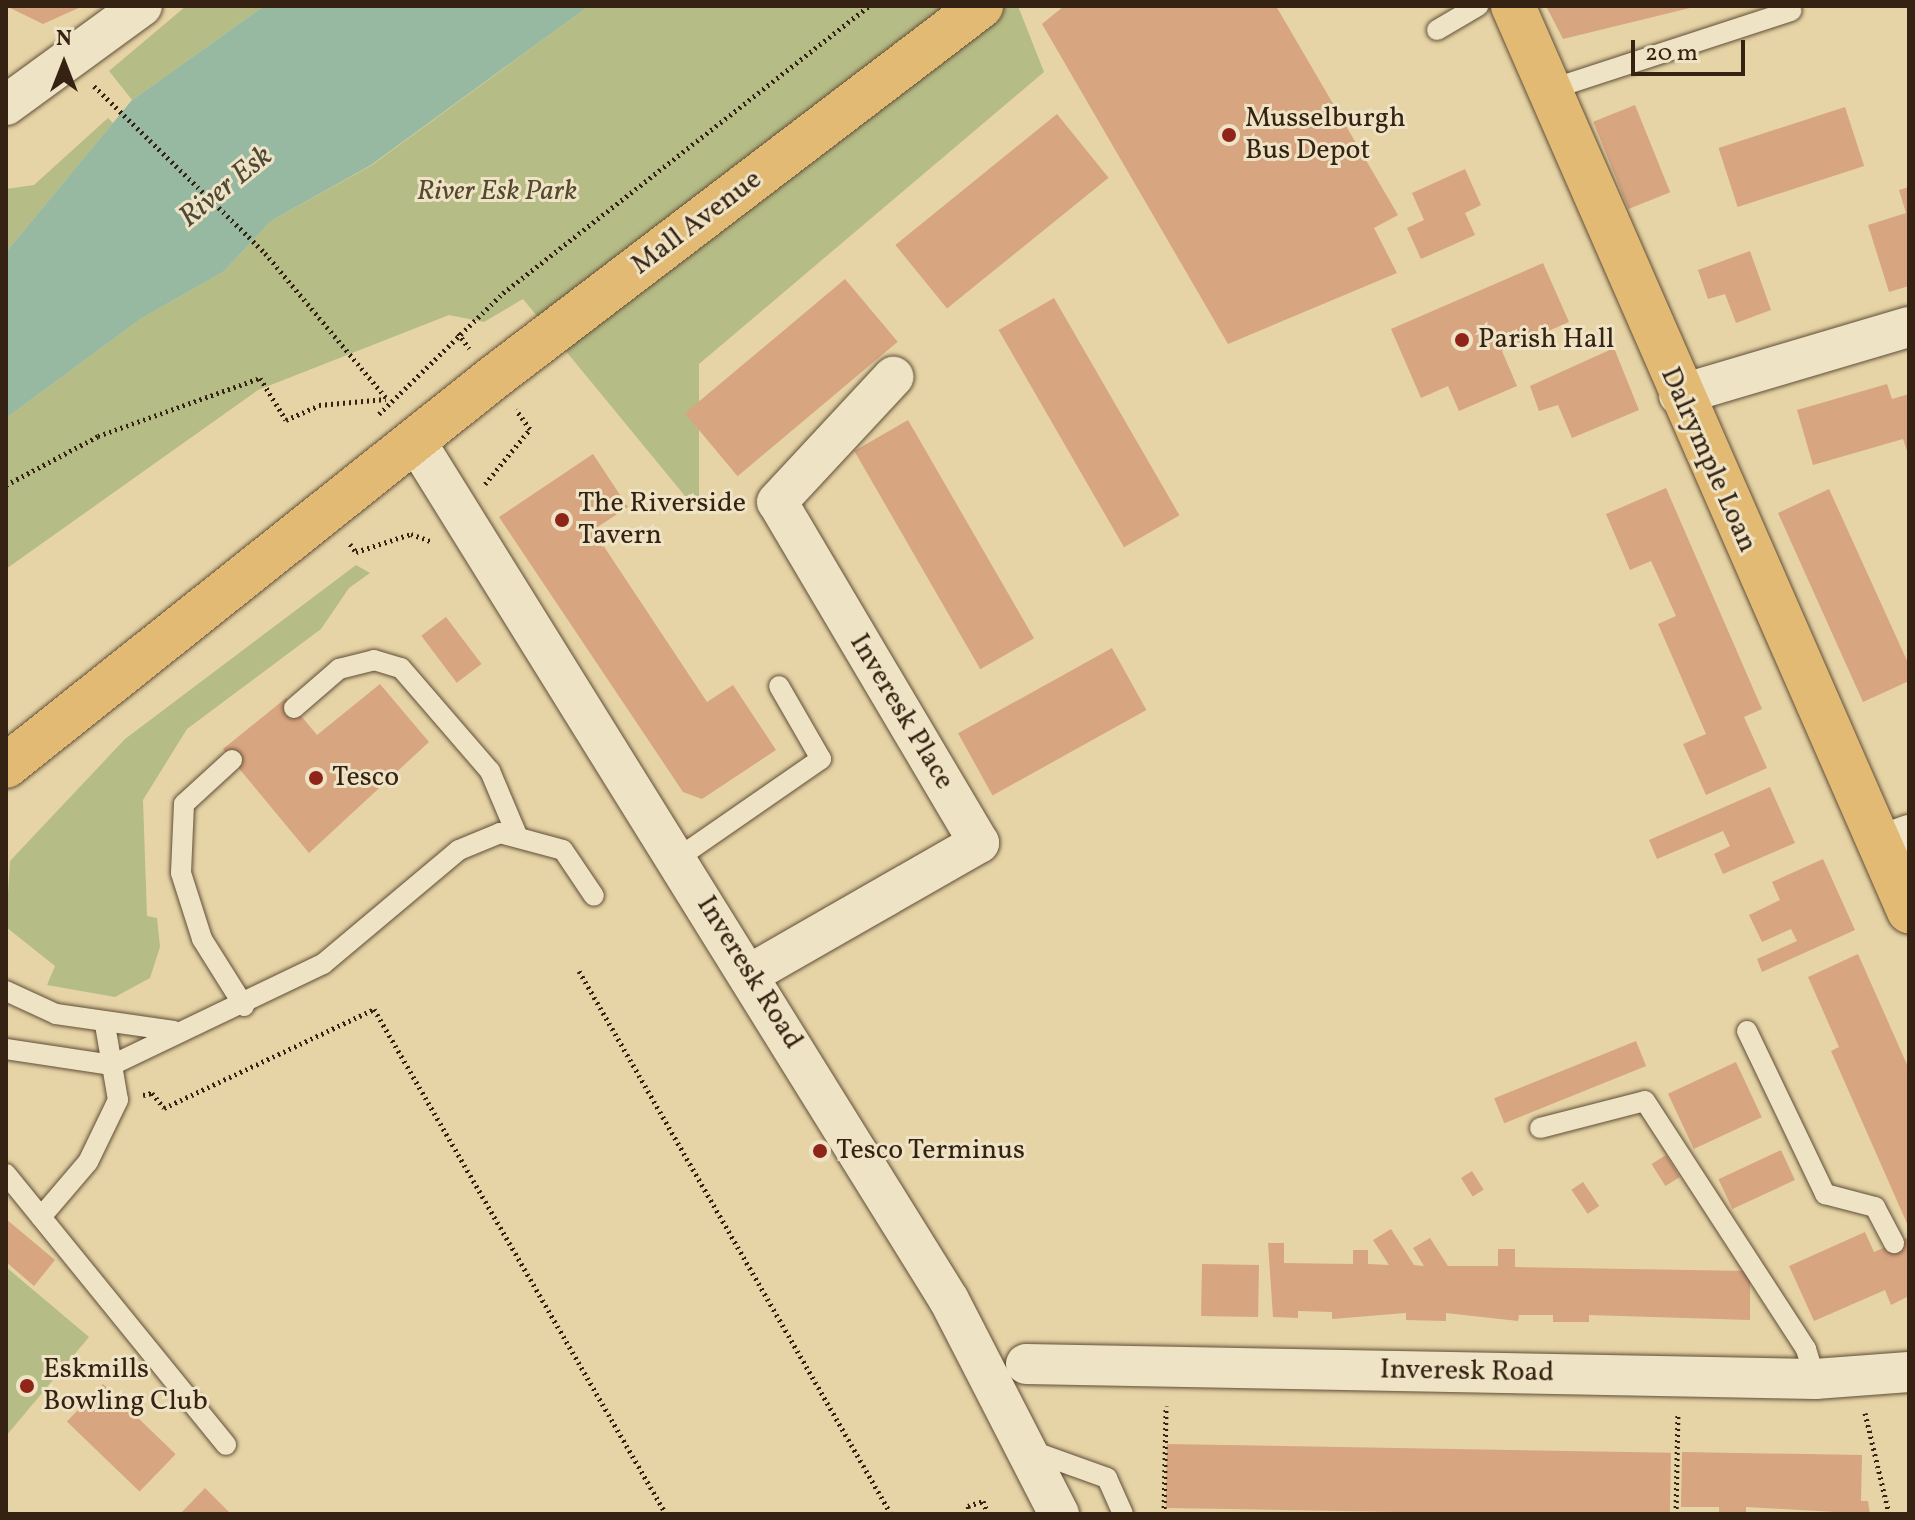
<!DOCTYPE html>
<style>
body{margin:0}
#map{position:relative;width:1915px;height:1520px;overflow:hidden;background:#e6d4a6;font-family:Vollkorn,serif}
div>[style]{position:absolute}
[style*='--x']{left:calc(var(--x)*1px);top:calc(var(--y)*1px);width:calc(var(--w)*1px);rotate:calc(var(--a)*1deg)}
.green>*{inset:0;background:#b6bc86}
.water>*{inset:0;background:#97b9a2}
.building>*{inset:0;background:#d8a581;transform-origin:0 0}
.path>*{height:5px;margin-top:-2.5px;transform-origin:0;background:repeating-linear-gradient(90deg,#352213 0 2px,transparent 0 6px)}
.roads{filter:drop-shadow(0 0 2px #614e38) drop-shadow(0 0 2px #614e38)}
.service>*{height:20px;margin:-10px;padding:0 10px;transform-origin:10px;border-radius:10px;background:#efe3c5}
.minor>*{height:40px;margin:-20px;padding:0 20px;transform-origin:20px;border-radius:20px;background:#efe3c5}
.primary>*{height:44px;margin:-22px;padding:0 22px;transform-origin:22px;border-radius:22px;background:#e3ba73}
.dots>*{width:22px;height:22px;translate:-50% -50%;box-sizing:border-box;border:4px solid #efe3c5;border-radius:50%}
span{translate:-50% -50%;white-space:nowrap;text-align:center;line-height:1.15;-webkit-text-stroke:6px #efe3c5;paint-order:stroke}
.poi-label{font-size:28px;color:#352213}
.left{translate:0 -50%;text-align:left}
.park-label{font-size:28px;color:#554830;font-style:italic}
.street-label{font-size:28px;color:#352213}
.water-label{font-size:30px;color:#4e4837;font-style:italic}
.frame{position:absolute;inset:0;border:8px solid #352213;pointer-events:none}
.north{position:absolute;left:24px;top:24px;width:80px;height:80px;-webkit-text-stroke:6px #efe3c5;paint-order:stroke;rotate:0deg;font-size:22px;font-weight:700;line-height:32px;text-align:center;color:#352213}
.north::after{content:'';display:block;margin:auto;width:28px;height:36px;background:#352213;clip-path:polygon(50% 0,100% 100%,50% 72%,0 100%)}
.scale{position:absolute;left:1631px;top:40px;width:114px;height:36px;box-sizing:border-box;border:4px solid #352213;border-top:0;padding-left:10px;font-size:24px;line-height:28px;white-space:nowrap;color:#352213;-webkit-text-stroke:6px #efe3c5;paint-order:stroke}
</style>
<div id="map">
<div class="green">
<div style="clip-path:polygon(186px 6px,264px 6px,132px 100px,109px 71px)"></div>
<div style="clip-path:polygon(589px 6px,1018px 6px,1044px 72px,699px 364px,699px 513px,523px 299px,484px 322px,449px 315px,258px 390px,6px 569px,6px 418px,142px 318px,223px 272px,271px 221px,372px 165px)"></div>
<div style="clip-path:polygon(108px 118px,113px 123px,6px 252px,6px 189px,34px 185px)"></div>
<div style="clip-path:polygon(356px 565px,370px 573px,349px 588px,321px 629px,187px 729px,143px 800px,147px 916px,157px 918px,160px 947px,150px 978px,115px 997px,47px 985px,55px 966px,6px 927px,10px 861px,125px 739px)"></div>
<div style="clip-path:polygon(6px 1267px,89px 1337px,6px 1436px)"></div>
</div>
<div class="water">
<div style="clip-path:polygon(264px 6px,589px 6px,371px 165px,271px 221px,223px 272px,142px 318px,6px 418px,6px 252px,132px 100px)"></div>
</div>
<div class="building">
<div style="clip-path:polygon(6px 6px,83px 6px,43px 24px)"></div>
<div style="clip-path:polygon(1064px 6px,1276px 6px,1398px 215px,1374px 228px,1397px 273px,1228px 344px,1042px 24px)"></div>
<div style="clip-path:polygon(1546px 6px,1694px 6px,1694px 7px,1563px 39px)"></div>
<div style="left:1635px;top:105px;width:94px;height:45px;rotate:68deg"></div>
<div style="left:1845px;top:107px;width:62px;height:133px;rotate:72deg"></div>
<div style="left:1057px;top:114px;width:82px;height:208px;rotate:51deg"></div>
<div style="clip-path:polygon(1465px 169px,1481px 205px,1465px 213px,1475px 235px,1421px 259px,1407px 228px,1424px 220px,1412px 193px)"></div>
<div style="clip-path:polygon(1909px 187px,1909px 286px,1889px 292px,1868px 225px,1906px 213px,1899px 190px)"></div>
<div style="clip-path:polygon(1750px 251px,1771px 310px,1736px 323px,1725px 294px,1708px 299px,1698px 270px)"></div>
<div style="clip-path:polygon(1543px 263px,1569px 322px,1502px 351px,1517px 386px,1459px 411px,1448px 386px,1421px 398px,1391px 329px)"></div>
<div style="left:845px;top:279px;width:82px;height:209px;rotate:50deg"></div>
<div style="left:1054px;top:298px;width:251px;height:64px;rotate:60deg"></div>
<div style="clip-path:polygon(1614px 348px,1639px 410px,1572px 438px,1558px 405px,1539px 411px,1530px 386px)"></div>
<div style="clip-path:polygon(1887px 384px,1892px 399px,1909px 394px,1909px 457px,1903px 439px,1813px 465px,1797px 410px)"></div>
<div style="left:908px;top:420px;width:252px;height:62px;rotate:60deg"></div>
<div style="clip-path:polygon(593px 454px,628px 507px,593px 530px,707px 702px,733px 685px,776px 750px,702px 799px,683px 792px,499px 517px)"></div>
<div style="clip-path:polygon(1666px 488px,1762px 709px,1744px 717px,1767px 768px,1706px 795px,1683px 744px,1706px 734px,1658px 624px,1676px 616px,1651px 561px,1630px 570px,1606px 514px)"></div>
<div style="clip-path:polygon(1829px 489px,1909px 665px,1909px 681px,1863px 702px,1778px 513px)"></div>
<div style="left:446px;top:617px;width:59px;height:31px;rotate:53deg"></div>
<div style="left:1112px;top:648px;width:71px;height:176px;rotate:61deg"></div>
<div style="clip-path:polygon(380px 684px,429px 742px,309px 853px,223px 749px,286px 698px,317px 735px)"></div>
<div style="clip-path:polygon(1770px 787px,1795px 843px,1723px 874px,1714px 854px,1730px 846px,1723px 831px,1657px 859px,1649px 840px)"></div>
<div style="clip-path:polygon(1823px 859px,1855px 930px,1762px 972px,1757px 959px,1797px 941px,1791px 929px,1762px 942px,1749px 915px,1780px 900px,1772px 882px)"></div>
<div style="clip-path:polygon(1858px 954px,1909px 1069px,1909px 1228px,1831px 1051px,1839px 1047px,1808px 977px)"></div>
<div style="left:1636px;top:1041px;width:27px;height:153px;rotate:68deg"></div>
<div style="left:1736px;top:1062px;width:61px;height:75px;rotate:65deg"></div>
<div style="left:1781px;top:1150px;width:33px;height:69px;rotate:65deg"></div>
<div style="left:1666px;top:1155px;width:26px;height:17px;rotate:58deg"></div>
<div style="left:1472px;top:1171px;width:22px;height:13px;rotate:58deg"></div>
<div style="left:1583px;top:1182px;width:29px;height:14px;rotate:56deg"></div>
<div style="clip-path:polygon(6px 1219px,55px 1260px,34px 1286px,6px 1262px)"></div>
<div style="clip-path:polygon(1391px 1229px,1414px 1265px,1424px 1266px,1413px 1248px,1430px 1238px,1448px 1266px,1498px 1266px,1498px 1249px,1515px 1249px,1515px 1267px,1750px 1271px,1750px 1320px,1589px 1315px,1589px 1322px,1553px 1322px,1553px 1315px,1519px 1315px,1518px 1321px,1446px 1313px,1446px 1321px,1406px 1320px,1406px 1313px,1332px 1319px,1332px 1312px,1298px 1311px,1298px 1318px,1273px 1317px,1268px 1243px,1284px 1243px,1284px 1263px,1353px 1264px,1353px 1250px,1368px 1250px,1368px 1264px,1389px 1265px,1373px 1240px)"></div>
<div style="clip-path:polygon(1865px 1232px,1874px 1252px,1909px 1237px,1909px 1296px,1891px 1305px,1885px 1290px,1814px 1321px,1789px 1266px)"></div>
<div style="left:1202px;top:1264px;width:57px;height:52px;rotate:1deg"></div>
<div style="left:103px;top:1384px;width:101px;height:52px;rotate:44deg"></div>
<div style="left:1167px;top:1444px;width:504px;height:64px;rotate:1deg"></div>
<div style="clip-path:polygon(1682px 1452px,1862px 1455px,1861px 1501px,1868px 1501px,1870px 1514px,1746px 1507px,1746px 1514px,1719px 1514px,1719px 1507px,1681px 1507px)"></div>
<div style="clip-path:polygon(205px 1488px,231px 1514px,180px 1514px)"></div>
</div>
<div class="path">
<div style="--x:94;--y:86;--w:239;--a:44.3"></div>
<div style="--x:265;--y:253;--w:190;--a:50.1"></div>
<div style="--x:458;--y:333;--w:19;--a:54"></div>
<div style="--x:379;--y:414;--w:173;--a:-44.3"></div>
<div style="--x:503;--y:293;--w:465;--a:-38.1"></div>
<div style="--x:485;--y:484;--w:71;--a:-50.7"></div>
<div style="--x:530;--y:429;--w:24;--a:-126"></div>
<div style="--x:6;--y:485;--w:104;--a:-28"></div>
<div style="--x:98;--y:436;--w:172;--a:-19.7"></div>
<div style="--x:260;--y:378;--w:49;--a:58.2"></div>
<div style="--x:286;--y:420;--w:36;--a:-24"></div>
<div style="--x:319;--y:405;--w:67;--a:-5.1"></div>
<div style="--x:350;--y:544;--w:10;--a:53"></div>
<div style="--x:356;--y:552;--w:58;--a:-18.1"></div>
<div style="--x:411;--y:534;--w:23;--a:20"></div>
<div style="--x:579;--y:971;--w:626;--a:60.12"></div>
<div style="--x:143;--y:1095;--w:9;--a:-13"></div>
<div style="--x:152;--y:1093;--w:19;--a:51"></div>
<div style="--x:164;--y:1108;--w:232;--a:-25.2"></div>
<div style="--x:374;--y:1009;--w:583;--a:59.96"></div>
<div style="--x:1865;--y:1413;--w:104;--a:76.6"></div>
<div style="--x:970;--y:1514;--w:8;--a:-104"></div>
<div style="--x:968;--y:1506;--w:16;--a:-18"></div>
<div style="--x:983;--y:1501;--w:14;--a:69"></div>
<div style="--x:1164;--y:1514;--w:108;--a:-88.9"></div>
<div style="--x:1676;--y:1514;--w:100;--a:-88.9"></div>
</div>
<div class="roads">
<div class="service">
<div style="--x:1437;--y:30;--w:48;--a:-30.3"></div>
<div style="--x:1549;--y:90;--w:255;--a:-18.1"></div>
<div style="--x:294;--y:708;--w:60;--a:-40.9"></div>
<div style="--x:339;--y:669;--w:36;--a:-14"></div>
<div style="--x:374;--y:660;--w:28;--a:17"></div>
<div style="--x:401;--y:668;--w:136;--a:49.2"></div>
<div style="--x:490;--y:771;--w:69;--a:67.1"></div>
<div style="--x:232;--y:760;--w:65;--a:137.5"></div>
<div style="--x:184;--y:804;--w:69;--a:92.5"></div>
<div style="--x:181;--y:873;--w:69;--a:72.3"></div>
<div style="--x:202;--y:939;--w:79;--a:57.9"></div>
<div style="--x:678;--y:858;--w:174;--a:-34.7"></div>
<div style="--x:821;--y:759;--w:84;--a:-119.9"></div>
<div style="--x:6;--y:991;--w:55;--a:24.7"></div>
<div style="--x:56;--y:1014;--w:119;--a:8.2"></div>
<div style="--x:1747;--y:1031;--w:181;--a:64.4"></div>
<div style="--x:1825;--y:1194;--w:52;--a:14.6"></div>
<div style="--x:1875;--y:1207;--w:41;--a:62.2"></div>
<div style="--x:6;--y:1049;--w:107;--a:8.6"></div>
<div style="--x:112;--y:1065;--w:234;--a:-25.6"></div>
<div style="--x:323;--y:964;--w:177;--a:-40"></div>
<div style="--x:459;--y:850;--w:44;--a:-22.5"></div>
<div style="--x:500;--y:833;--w:65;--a:15.1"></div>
<div style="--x:563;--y:850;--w:55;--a:56"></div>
<div style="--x:1540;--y:1128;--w:108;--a:-14.4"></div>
<div style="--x:1645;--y:1101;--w:296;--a:57"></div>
<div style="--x:1806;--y:1349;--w:31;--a:73"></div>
<div style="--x:6;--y:1174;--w:349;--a:50.9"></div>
<div style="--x:41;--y:1217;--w:72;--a:-49.5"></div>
<div style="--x:88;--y:1162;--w:69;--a:-64.2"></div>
<div style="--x:118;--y:1100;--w:76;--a:-99.8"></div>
<div style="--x:1029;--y:1450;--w:83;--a:19.7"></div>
<div style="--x:1107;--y:1478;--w:39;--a:66"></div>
</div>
<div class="minor">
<div style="--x:6;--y:105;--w:168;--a:-36.1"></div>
<div style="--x:1679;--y:395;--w:240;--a:-16.5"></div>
<div style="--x:418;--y:445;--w:1006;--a:58.16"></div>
<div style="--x:949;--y:1300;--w:241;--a:62.8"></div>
<div style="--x:1879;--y:846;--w:32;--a:-20"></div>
<div style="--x:750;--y:974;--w:264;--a:-29.8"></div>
<div style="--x:979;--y:843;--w:396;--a:-120.6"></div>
<div style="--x:777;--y:502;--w:171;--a:-47.1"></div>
<div style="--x:1026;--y:1364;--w:789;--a:1.09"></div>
<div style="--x:1815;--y:1379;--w:94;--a:-4.3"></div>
</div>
<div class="primary">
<div style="--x:1513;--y:6;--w:988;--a:66.37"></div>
<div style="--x:6;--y:766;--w:623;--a:-38.54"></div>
<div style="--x:493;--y:378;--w:614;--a:-37.32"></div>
</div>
</div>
<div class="dots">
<div style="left:1229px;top:135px;background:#8f2418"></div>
<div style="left:1462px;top:340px;background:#8f2418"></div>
<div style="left:562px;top:520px;background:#8f2418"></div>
<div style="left:316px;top:778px;background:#8f2418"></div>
<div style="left:820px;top:1151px;background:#8f2418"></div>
<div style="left:27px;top:1386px;background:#8f2418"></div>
</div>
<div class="poi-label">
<span class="left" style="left:1245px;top:135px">Musselburgh<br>Bus Depot</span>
<span class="left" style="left:1478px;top:340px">Parish Hall</span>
<span class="left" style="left:578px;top:520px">The Riverside<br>Tavern</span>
<span class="left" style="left:332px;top:778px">Tesco</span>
<span class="left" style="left:836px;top:1151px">Tesco Terminus</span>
<span class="left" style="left:43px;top:1386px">Eskmills<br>Bowling Club</span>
</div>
<div class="park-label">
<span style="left:497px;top:192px">River Esk Park</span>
</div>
<div class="street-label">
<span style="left:697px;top:223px;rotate:-37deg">Mall Avenue</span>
<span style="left:1708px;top:460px;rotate:66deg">Dalrymple Loan</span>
<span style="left:901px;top:712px;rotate:59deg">Inveresk Place</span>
<span style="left:749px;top:973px;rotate:58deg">Inveresk Road</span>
<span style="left:1467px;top:1372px;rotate:1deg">Inveresk Road</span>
</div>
<div class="water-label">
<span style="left:226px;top:187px;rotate:-39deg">River Esk</span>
</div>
<div class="frame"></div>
<div class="north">N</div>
<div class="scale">20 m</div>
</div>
